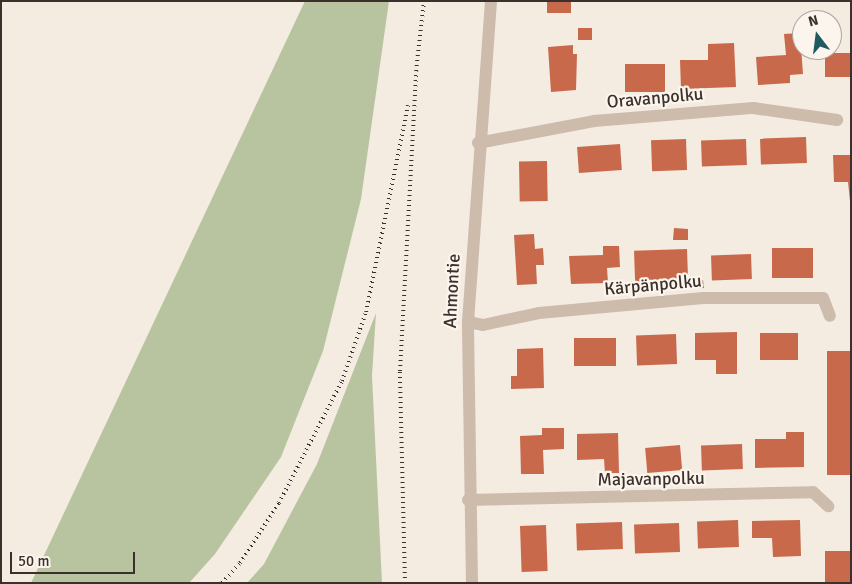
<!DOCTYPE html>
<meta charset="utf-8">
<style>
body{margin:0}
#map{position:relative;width:852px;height:584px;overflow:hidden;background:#f4ebe1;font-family:Signika,sans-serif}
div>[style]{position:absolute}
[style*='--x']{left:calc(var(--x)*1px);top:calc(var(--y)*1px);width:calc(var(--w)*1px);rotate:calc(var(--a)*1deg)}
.green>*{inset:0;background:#b8c4a0}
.building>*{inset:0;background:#c8694b;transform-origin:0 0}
.minor>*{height:12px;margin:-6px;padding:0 6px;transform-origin:6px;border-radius:6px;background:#cdbbac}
.rail>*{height:4px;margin-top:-2px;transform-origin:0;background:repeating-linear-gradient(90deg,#3b302b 0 1px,transparent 0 5px)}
span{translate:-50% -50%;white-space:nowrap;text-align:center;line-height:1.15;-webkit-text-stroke:4.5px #fbf5ee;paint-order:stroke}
.street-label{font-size:18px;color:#3b302b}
.frame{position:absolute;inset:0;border:2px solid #3b302b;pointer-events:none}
.north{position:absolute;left:792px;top:10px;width:50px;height:50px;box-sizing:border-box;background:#fbf5ee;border:1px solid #aea6a0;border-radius:50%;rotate:345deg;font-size:14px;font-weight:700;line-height:20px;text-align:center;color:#3b302b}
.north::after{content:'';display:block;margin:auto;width:18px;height:22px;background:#1f5a5e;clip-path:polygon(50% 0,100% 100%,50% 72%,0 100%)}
.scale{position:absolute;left:10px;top:552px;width:125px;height:22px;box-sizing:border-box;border:2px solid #3b302b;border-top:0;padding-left:6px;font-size:15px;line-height:18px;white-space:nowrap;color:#3b302b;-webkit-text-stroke:4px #fbf5ee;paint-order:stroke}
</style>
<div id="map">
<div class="green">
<div style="clip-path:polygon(305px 1px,389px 1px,361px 199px,323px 351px,281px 457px,215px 554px,189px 583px,31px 583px)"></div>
<div style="clip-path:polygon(376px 313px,372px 376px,382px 583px,247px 583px,264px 564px,317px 464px)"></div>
</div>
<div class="building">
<div style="left:547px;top:1px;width:24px;height:12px"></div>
<div style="left:592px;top:28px;width:12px;height:14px;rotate:90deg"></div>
<div style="clip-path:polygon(800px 33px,803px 74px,790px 75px,790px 83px,758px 85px,756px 57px,786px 55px,784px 34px)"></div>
<div style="clip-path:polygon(734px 43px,736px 87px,681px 89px,680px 60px,708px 60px,708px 44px)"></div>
<div style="clip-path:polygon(573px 45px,573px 54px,577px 54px,576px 90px,551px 92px,548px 47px)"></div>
<div style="left:851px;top:53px;width:24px;height:26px;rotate:90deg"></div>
<div style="left:625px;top:64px;width:40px;height:28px"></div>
<div style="left:806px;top:137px;width:26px;height:46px;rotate:88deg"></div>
<div style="left:686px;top:139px;width:31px;height:35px;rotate:88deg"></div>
<div style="left:746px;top:139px;width:26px;height:45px;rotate:88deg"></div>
<div style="left:620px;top:144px;width:26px;height:43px;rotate:86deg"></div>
<div style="clip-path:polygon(833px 155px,851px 155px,851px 211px,848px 182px,834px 182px)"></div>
<div style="left:547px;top:161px;width:40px;height:28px;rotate:89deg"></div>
<div style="clip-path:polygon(674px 228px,688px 229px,688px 240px,673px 240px)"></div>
<div style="clip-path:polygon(534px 234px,535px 249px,543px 248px,544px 265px,536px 265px,537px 284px,517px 285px,514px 235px)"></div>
<div style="clip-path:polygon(603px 246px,619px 246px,620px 267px,607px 268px,608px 283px,571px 284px,569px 256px,603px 255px)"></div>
<div style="left:772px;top:248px;width:41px;height:30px"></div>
<div style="left:687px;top:249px;width:32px;height:53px;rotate:88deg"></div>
<div style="left:751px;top:254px;width:25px;height:40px;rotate:88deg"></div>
<div style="clip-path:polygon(691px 280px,703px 280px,704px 288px,692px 289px)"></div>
<div style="clip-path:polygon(737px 332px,737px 374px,716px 374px,716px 360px,695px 360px,695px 333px)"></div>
<div style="left:760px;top:333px;width:38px;height:27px"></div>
<div style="left:676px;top:334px;width:30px;height:40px;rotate:88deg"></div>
<div style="left:574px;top:338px;width:42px;height:28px"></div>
<div style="clip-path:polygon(543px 348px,544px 388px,511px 389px,511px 376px,517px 376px,517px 349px)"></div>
<div style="left:827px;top:351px;width:24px;height:124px"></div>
<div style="clip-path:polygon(542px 428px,564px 428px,564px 449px,543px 450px,544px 474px,521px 474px,520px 436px,542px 435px)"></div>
<div style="clip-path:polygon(786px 432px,804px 432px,804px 467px,755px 468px,755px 439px,786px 439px)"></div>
<div style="clip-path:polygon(618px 433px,619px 473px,605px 473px,604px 459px,577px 460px,577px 434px)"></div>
<div style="left:742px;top:444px;width:25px;height:41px;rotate:88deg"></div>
<div style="left:680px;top:445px;width:25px;height:35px;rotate:85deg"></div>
<div style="left:738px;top:520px;width:27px;height:41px;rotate:88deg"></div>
<div style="clip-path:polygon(800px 520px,801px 556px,773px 557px,772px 538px,752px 538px,752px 521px)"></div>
<div style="left:622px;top:522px;width:27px;height:46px;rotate:88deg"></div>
<div style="left:679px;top:523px;width:29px;height:45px;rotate:88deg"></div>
<div style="left:546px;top:525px;width:46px;height:26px;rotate:88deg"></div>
<div style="left:851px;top:551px;width:32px;height:26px;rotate:90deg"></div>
</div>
<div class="minor">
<div style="--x:478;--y:143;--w:118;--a:-10.7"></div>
<div style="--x:594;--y:121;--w:160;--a:-4.7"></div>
<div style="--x:753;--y:108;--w:85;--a:8.1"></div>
<div style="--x:468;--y:322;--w:15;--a:11"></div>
<div style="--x:483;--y:325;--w:57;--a:-12.1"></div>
<div style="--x:539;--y:313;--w:165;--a:-5.2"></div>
<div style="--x:703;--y:298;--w:120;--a:0"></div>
<div style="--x:823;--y:298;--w:19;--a:69"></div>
<div style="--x:468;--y:500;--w:345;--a:-1.3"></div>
<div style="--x:813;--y:492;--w:21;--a:43"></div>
<div style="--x:472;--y:583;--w:261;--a:-90.9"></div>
<div style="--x:468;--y:322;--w:322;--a:-85.9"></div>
</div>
<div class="rail">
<div style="--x:222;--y:583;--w:27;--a:-48"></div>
<div style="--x:240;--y:563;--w:72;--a:-57"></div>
<div style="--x:279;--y:503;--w:137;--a:-62.7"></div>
<div style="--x:342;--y:381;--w:73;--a:-70.8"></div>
<div style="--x:366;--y:312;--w:211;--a:-78.5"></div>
<div style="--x:405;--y:583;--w:212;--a:-91.4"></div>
<div style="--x:400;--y:371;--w:300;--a:-86.9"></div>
<div style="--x:416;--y:71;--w:70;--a:-83.5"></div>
</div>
<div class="street-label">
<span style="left:655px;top:98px;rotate:-5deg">Oravanpolku</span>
<span style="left:653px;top:285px;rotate:-5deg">Kärpänpolku</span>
<span style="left:452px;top:291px;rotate:-87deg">Ahmontie</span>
<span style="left:651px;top:479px;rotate:-1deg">Majavanpolku</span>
</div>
<div class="frame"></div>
<div class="north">N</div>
<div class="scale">50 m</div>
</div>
